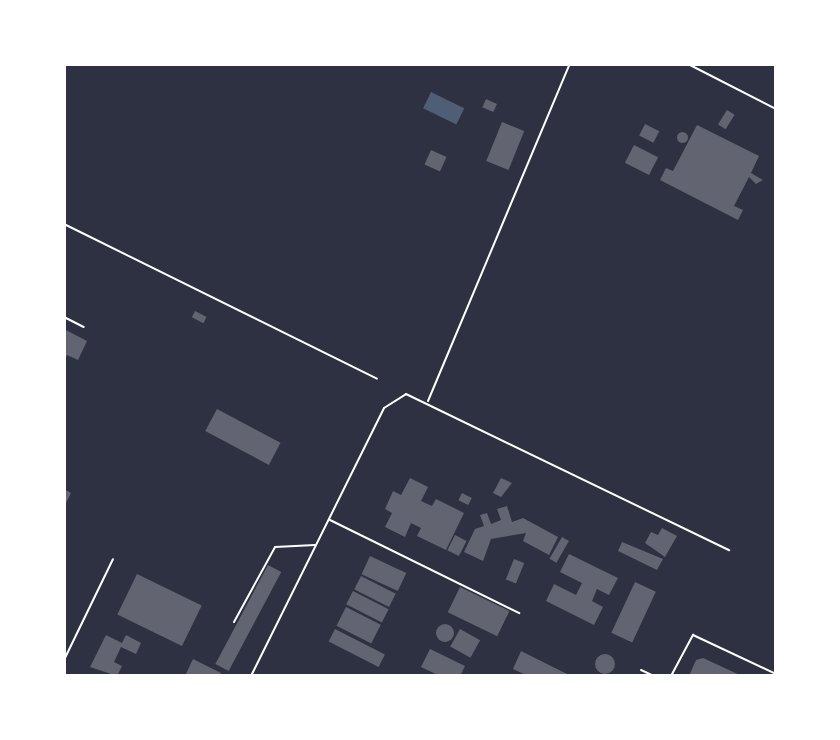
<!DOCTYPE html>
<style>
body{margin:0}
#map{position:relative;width:840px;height:740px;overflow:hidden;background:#2d3142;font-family:"Asap Condensed",sans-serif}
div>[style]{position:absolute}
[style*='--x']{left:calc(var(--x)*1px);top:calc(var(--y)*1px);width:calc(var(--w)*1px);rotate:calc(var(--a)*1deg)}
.water>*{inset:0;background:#4f5d75;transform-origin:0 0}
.building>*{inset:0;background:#626471;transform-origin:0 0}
.round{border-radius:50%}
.service>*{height:2px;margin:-1px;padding:0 1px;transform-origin:1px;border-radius:1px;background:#fff}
span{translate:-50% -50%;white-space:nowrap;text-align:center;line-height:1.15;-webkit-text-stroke:7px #fff;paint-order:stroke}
.frame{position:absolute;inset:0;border:66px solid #fff;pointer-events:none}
</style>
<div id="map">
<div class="water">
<div style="left:431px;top:92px;width:37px;height:18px;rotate:26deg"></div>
</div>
<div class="building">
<div style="left:486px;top:99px;width:12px;height:9px;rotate:24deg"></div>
<div style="left:727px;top:110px;width:9px;height:17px;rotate:32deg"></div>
<div style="left:502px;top:122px;width:24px;height:42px;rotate:22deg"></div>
<div style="left:645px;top:124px;width:16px;height:13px;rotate:27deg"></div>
<div style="clip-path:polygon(697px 125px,759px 156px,751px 173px,763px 180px,756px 184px,749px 177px,734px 206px,743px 210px,738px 220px,660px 180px,666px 168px,673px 171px)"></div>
<div class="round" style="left:676.5px;top:131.5px;width:11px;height:11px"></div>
<div style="left:634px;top:145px;width:27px;height:20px;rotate:27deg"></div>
<div style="left:431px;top:150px;width:17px;height:16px;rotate:24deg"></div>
<div style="left:195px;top:311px;width:13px;height:7px;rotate:27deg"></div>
<div style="clip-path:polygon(64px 329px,87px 341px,78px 360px,67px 355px,64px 362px)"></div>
<div style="left:217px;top:409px;width:72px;height:25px;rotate:28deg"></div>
<div style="clip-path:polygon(410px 478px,428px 487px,421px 501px,432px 506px,436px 499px,464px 513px,446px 550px,417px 536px,421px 528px,411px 523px,405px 537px,385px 527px,392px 513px,385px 509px,393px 491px,401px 495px)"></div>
<div style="clip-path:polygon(501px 478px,512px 483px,501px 497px,493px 493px)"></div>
<div style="clip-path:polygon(64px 489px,71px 493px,64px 507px)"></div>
<div style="left:462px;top:493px;width:11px;height:8px;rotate:27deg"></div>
<div style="clip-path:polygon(507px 506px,512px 522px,523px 518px,558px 537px,549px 555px,523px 541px,526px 533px,491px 539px,483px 561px,464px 552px,475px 529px,484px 526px,480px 515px,487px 513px,491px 524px,501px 520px,497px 509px)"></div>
<div style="clip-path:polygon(662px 528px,677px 536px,665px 557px,645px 543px,651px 532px,658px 535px)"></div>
<div style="left:455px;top:535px;width:13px;height:17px;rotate:27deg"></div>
<div style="left:562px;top:537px;width:8px;height:25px;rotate:30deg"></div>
<div style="clip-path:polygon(622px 542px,663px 559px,657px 570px,618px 551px)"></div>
<div style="clip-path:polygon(569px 554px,618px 578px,609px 595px,597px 589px,592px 601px,603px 607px,594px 625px,546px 601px,554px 584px,576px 595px,582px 583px,560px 572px)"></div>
<div style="left:370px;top:556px;width:40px;height:20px;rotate:25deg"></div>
<div style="left:514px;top:559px;width:11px;height:22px;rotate:22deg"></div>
<div style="left:268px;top:565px;width:15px;height:112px;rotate:28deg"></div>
<div style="left:137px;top:574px;width:72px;height:45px;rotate:26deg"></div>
<div style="left:361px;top:576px;width:39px;height:15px;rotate:27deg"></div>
<div style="left:635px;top:582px;width:23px;height:56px;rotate:25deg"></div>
<div style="left:460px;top:587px;width:55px;height:28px;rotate:26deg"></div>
<div style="left:353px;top:591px;width:40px;height:15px;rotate:27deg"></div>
<div style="left:346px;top:607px;width:39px;height:21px;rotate:27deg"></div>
<div class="round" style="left:436px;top:624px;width:18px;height:18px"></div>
<div style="left:335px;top:629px;width:56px;height:14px;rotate:27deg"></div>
<div style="left:460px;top:629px;width:23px;height:20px;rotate:29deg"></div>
<div style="clip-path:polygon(106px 635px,122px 643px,126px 635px,141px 643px,136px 654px,121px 647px,114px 662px,122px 666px,117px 676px,90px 667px)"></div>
<div style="clip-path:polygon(430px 649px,465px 666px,460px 676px,440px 676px,421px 667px)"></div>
<div style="clip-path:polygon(521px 651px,571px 676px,528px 676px,513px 669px)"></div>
<div class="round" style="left:595px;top:654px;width:20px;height:20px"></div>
<div style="clip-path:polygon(703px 658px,742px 676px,689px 676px,696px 660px)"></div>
<div style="clip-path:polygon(193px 659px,221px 673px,220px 676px,185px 676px)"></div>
</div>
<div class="service">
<div style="--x:688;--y:64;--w:99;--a:27.1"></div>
<div style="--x:64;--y:224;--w:349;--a:26.3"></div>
<div style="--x:64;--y:317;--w:22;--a:27"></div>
<div style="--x:428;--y:401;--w:366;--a:-67.2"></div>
<div style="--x:330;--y:520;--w:211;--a:26.2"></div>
<div style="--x:234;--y:622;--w:85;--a:-61.3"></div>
<div style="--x:275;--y:547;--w:40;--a:-2.9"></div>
<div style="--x:64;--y:660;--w:112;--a:-64.1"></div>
<div style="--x:641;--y:670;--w:14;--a:25"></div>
<div style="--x:251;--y:676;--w:299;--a:-63.6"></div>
<div style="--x:384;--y:408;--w:26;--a:-32"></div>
<div style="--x:406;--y:394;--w:359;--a:25.8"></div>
<div style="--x:671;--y:676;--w:47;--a:-61.8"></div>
<div style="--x:693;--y:635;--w:92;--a:25.2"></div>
</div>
<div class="frame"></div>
</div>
